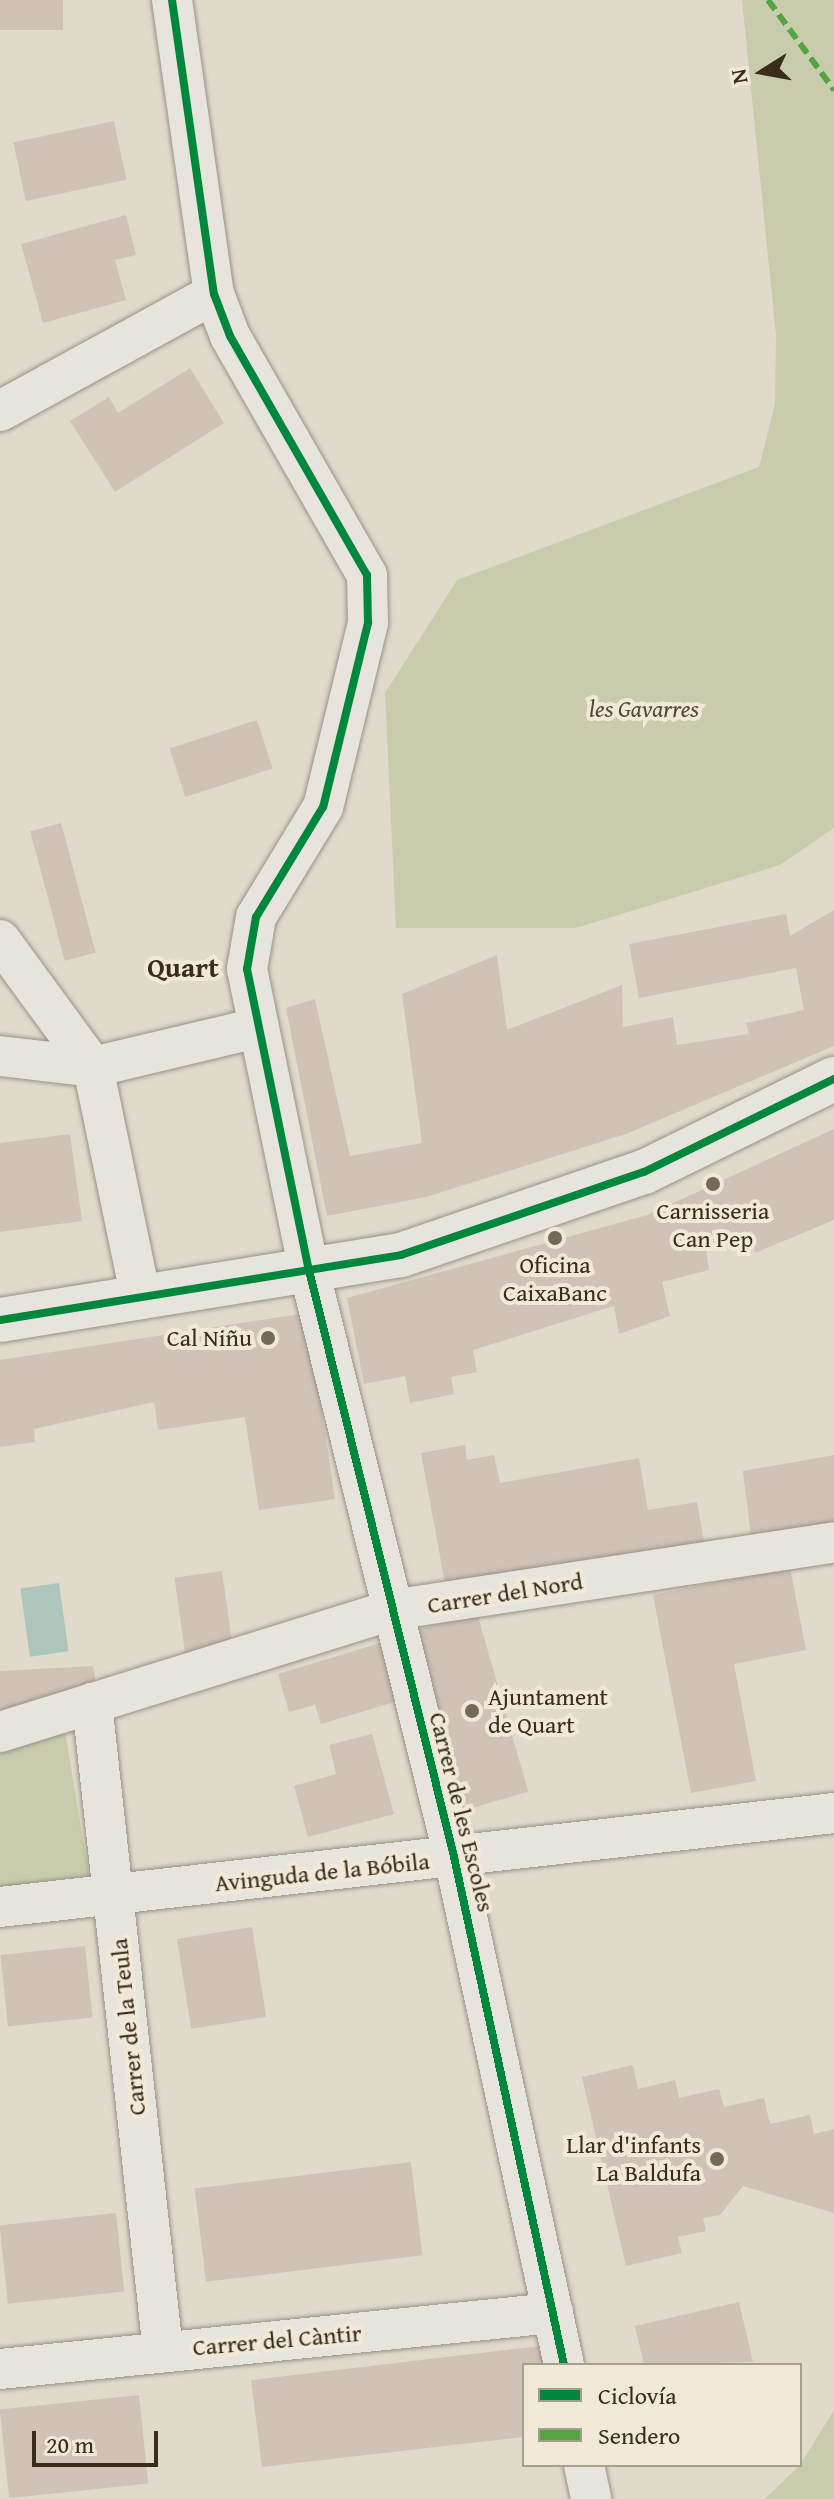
<!DOCTYPE html>
<meta charset="utf-8">
<style>
body{margin:0}
#map{position:relative;width:834px;height:2499px;overflow:hidden;background:#e0dacb;font-family:"Gentium Book Plus",serif}
div>[style]{position:absolute}
[style*='--x']{left:calc(var(--x)*1px);top:calc(var(--y)*1px);width:calc(var(--w)*1px);rotate:calc(var(--a)*1deg)}
.green>*{inset:0;background:#c9ccac}
.water>*{inset:0;background:#adc5bb;transform-origin:0 0}
.building>*{inset:0;background:#d1c2b7;transform-origin:0 0}
.roads{filter:drop-shadow(0 0 2px #979287) drop-shadow(0 0 2px #979287)}
.minor>*{height:40px;margin:-20px;padding:0 20px;transform-origin:20px;border-radius:20px;background:#e7e4dd}
.secondary>*{height:44px;margin:-22px;padding:0 22px;transform-origin:22px;border-radius:22px;background:#e7e4dd}
.quiet>*{height:6px;margin-top:-3px;transform-origin:0;background:repeating-linear-gradient(90deg,#54a441 0 12px,transparent 0 18px)}
.cycleway>*{height:8px;margin:-4px;padding:0 4px;transform-origin:4px;border-radius:4px;background:#00873e}
.dots>*{width:22px;height:22px;translate:-50% -50%;box-sizing:border-box;border:4px solid #f0e9d8;border-radius:50%}
span{translate:-50% -50%;white-space:nowrap;text-align:center;line-height:1.15;-webkit-text-stroke:8px #f0e9d8;paint-order:stroke}
.park-label{font-size:24px;color:#534a34;font-style:italic}
.poi-label{font-size:24px;color:#3a2d1c}
.right{translate:-100% -50%;text-align:right}
.left{translate:0 -50%;text-align:left}
.street-label{font-size:24px;color:#3a2d1c}
.quarter-label{font-size:28px;color:#3a2d1c;font-weight:700}
.legend{position:absolute;left:522px;top:2363px;width:280px;height:104px;box-sizing:border-box;background:#f0e9d8;border:2px solid #a79e8d;margin:0;padding:10px 14px;list-style:none;font-size:24px;color:#3a2d1c}
.legend li{display:flex;align-items:center;gap:16px;height:40px}
.legend b{width:40px;border:2px solid #a79e8d}
.north{position:absolute;left:722px;top:32px;width:80px;height:80px;-webkit-text-stroke:6px #f0e9d8;paint-order:stroke;rotate:259deg;font-size:22px;font-weight:700;line-height:32px;text-align:center;color:#3a2d1c}
.north::after{content:'';display:block;margin:auto;width:28px;height:36px;background:#3a2d1c;clip-path:polygon(50% 0,100% 100%,50% 72%,0 100%)}
.scale{position:absolute;left:32px;top:2431px;width:126px;height:36px;box-sizing:border-box;border:4px solid #3a2d1c;border-top:0;padding-left:10px;font-size:24px;line-height:28px;white-space:nowrap;color:#3a2d1c;-webkit-text-stroke:6px #f0e9d8;paint-order:stroke}
</style>
<div id="map">
<div class="green">
<div style="clip-path:polygon(742px 0,834px 0,834px 828px,780px 865px,576px 928px,396px 928px,385px 693px,457px 580px,759px 467px,775px 404px,776px 335px)"></div>
<div style="clip-path:polygon(65px 1731px,89px 1876px,0 1887px,0 1752px)"></div>
<div style="clip-path:polygon(834px 2410px,834px 2499px,765px 2499px,800px 2465px)"></div>
</div>
<div class="water">
<div style="left:59px;top:1583px;width:69px;height:39px;rotate:82deg"></div>
</div>
<div class="building">
<div style="left:0;top:0;width:63px;height:30px"></div>
<div style="left:114px;top:121px;width:60px;height:103px;rotate:78deg"></div>
<div style="clip-path:polygon(126px 215px,136px 255px,115px 260px,126px 300px,43px 323px,21px 244px)"></div>
<div style="clip-path:polygon(190px 368px,224px 423px,115px 492px,70px 421px,109px 397px,118px 413px)"></div>
<div style="left:257px;top:720px;width:51px;height:92px;rotate:72deg"></div>
<div style="left:61px;top:823px;width:134px;height:32px;rotate:75deg"></div>
<div style="clip-path:polygon(834px 910px,834px 1046px,626px 1134px,426px 1197px,327px 1216px,286px 1008px,315px 999px,350px 1156px,422px 1143px,402px 994px,497px 955px,507px 1030px,622px 985px,623px 1027px,673px 1017px,677px 1045px,749px 1034px,746px 1023px,804px 1010px,796px 968px,639px 998px,629px 944px,786px 914px,790px 936px)"></div>
<div style="clip-path:polygon(834px 1129px,834px 1220px,755px 1253px,751px 1231px,706px 1249px,709px 1270px,662px 1282px,670px 1316px,619px 1334px,614px 1306px,473px 1350px,477px 1372px,451px 1377px,454px 1394px,410px 1403px,405px 1376px,364px 1384px,347px 1298px,647px 1215px)"></div>
<div style="clip-path:polygon(70px 1134px,82px 1221px,0 1232px,0 1143px)"></div>
<div style="clip-path:polygon(307px 1313px,335px 1499px,259px 1510px,245px 1417px,158px 1430px,154px 1402px,34px 1429px,35px 1442px,0 1447px,0 1360px)"></div>
<div style="clip-path:polygon(465px 1445px,467px 1460px,494px 1455px,500px 1483px,639px 1458px,648px 1510px,697px 1502px,704px 1542px,446px 1589px,421px 1453px)"></div>
<div style="clip-path:polygon(834px 1455px,834px 1528px,751px 1537px,743px 1471px)"></div>
<div style="clip-path:polygon(790px 1568px,806px 1650px,734px 1664px,756px 1781px,691px 1793px,653px 1595px)"></div>
<div style="left:222px;top:1571px;width:79px;height:48px;rotate:82deg"></div>
<div style="left:477px;top:1613px;width:186px;height:63px;rotate:74deg"></div>
<div style="clip-path:polygon(380px 1643px,398px 1701px,321px 1724px,315px 1705px,289px 1712px,278px 1674px)"></div>
<div style="clip-path:polygon(93px 1666px,97px 1690px,0 1711px,0 1671px)"></div>
<div style="clip-path:polygon(372px 1734px,394px 1814px,308px 1837px,294px 1786px,336px 1774px,329px 1745px)"></div>
<div style="left:252px;top:1927px;width:91px;height:76px;rotate:81deg"></div>
<div style="left:85px;top:1946px;width:72px;height:85px;rotate:84deg"></div>
<div style="clip-path:polygon(633px 2065px,638px 2089px,675px 2080px,679px 2098px,719px 2089px,724px 2107px,764px 2098px,770px 2124px,810px 2115px,814px 2134px,834px 2129px,834px 2213px,743px 2186px,720px 2215px,703px 2218px,706px 2231px,678px 2237px,682px 2253px,626px 2266px,582px 2077px)"></div>
<div style="left:411px;top:2162px;width:94px;height:218px;rotate:83deg"></div>
<div style="left:116px;top:2213px;width:79px;height:117px;rotate:84deg"></div>
<div style="clip-path:polygon(739px 2302px,753px 2362px,644px 2365px,635px 2326px)"></div>
<div style="clip-path:polygon(557px 2344px,560px 2365px,524px 2365px,524px 2437px,262px 2467px,251px 2380px)"></div>
<div style="left:139px;top:2395px;width:89px;height:140px;rotate:84deg"></div>
</div>
<div class="roads">
<div class="minor">
<div style="--x:172;--y:0;--w:297;--a:81.9"></div>
<div style="--x:214;--y:294;--w:45;--a:69.1"></div>
<div style="--x:230;--y:336;--w:275;--a:60.2"></div>
<div style="--x:367;--y:575;--w:48;--a:88.8"></div>
<div style="--x:368;--y:623;--w:189;--a:103.7"></div>
<div style="--x:323;--y:807;--w:129;--a:121.3"></div>
<div style="--x:256;--y:917;--w:53;--a:99.8"></div>
<div style="--x:247;--y:969;--w:307;--a:78.4"></div>
<div style="--x:309;--y:1270;--w:605;--a:76.12"></div>
<div style="--x:454;--y:1857;--w:520;--a:77.78"></div>
<div style="--x:0;--y:411;--w:244;--a:-28.7"></div>
<div style="--x:0;--y:940;--w:157;--a:53.8"></div>
<div style="--x:93;--y:1067;--w:237;--a:78.3"></div>
<div style="--x:0;--y:1056;--w:94;--a:6.7"></div>
<div style="--x:93;--y:1067;--w:169;--a:-13.4"></div>
<div style="--x:92;--y:1703;--w:652;--a:83.75"></div>
<div style="--x:0;--y:1732;--w:411;--a:-17.3"></div>
<div style="--x:392;--y:1610;--w:447;--a:-8.7"></div>
<div style="--x:0;--y:1907;--w:839;--a:-6.43"></div>
<div style="--x:0;--y:2369;--w:556;--a:-5.78"></div>
<div style="--x:584;--y:2465;--w:35;--a:78"></div>
</div>
<div class="secondary">
<div style="--x:0;--y:1320;--w:406;--a:-9.2"></div>
<div style="--x:401;--y:1255;--w:257;--a:-18.9"></div>
<div style="--x:644;--y:1172;--w:212;--a:-26.1"></div>
</div>
</div>
<div class="quiet">
<div style="--x:768;--y:0;--w:112;--a:53.7"></div>
</div>
<div class="cycleway">
<div style="--x:172;--y:0;--w:297;--a:81.9"></div>
<div style="--x:214;--y:294;--w:45;--a:69.1"></div>
<div style="--x:230;--y:336;--w:275;--a:60.2"></div>
<div style="--x:367;--y:575;--w:48;--a:88.8"></div>
<div style="--x:368;--y:623;--w:189;--a:103.7"></div>
<div style="--x:323;--y:807;--w:129;--a:121.3"></div>
<div style="--x:256;--y:917;--w:53;--a:99.8"></div>
<div style="--x:247;--y:969;--w:307;--a:78.4"></div>
<div style="--x:309;--y:1270;--w:605;--a:76.12"></div>
<div style="--x:454;--y:1857;--w:520;--a:77.78"></div>
<div style="--x:0;--y:1320;--w:406;--a:-9.2"></div>
<div style="--x:401;--y:1255;--w:257;--a:-18.9"></div>
<div style="--x:644;--y:1172;--w:212;--a:-26.1"></div>
</div>
<div class="dots">
<div style="left:713px;top:1184px;background:#746a59"></div>
<div style="left:555px;top:1238px;background:#746a59"></div>
<div style="left:268px;top:1338px;background:#746a59"></div>
<div style="left:472px;top:1711px;background:#746a59"></div>
<div style="left:717px;top:2159px;background:#746a59"></div>
</div>
<div class="park-label">
<span style="left:644px;top:709px">les Gavarres</span>
</div>
<div class="poi-label">
<span style="left:713px;top:1225px">Carnisseria<br>Can Pep</span>
<span style="left:555px;top:1279px">Oficina<br>CaixaBanc</span>
<span class="right" style="left:252px;top:1338px">Cal Niñu</span>
<span class="left" style="left:488px;top:1711px">Ajuntament<br>de Quart</span>
<span class="right" style="left:701px;top:2159px">Llar d'infants<br>La Baldufa</span>
</div>
<div class="street-label">
<span style="left:505px;top:1593px;rotate:-9deg">Carrer del Nord</span>
<span style="left:462px;top:1812px;rotate:76deg">Carrer de les Escoles</span>
<span style="left:322px;top:1872px;rotate:-6deg">Avinguda de la Bóbila</span>
<span style="left:128px;top:2027px;rotate:-96deg">Carrer de la Teula</span>
<span style="left:277px;top:2340px;rotate:-5deg">Carrer del Càntir</span>
</div>
<div class="quarter-label">
<span style="left:183px;top:967px">Quart</span>
</div>
<ul class="legend">
<li><b style="height:10px;background:#00873e"></b>Ciclovía</li>
<li><b style="height:10px;background:#54a441"></b>Sendero</li>
</ul>
<div class="north">N</div>
<div class="scale">20 m</div>
</div>
